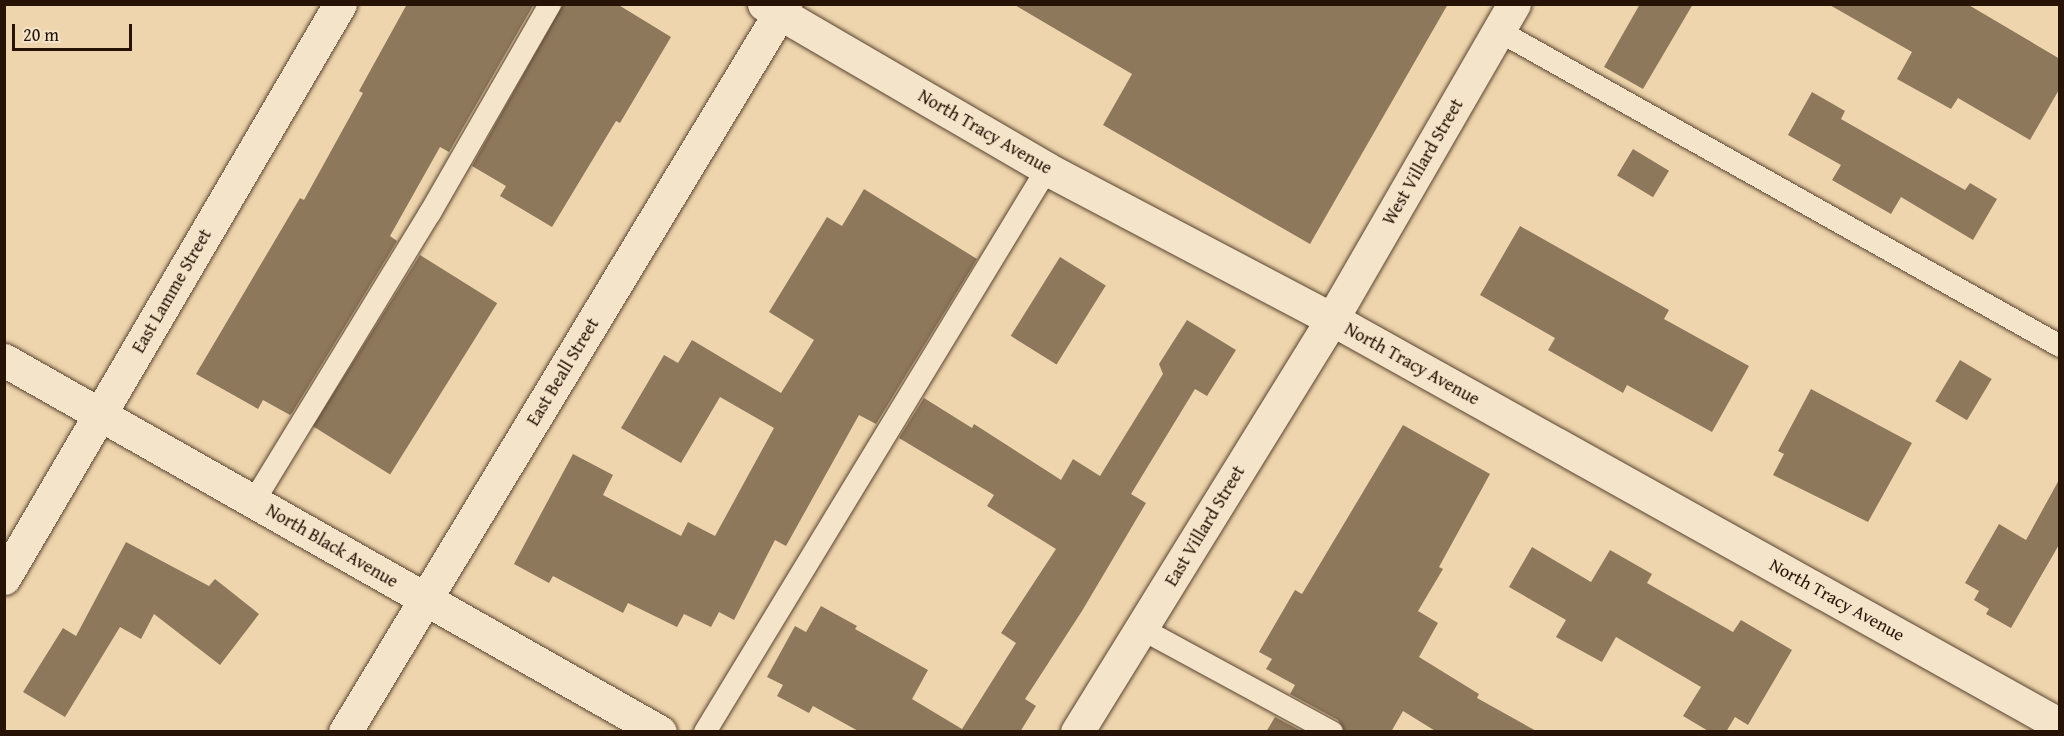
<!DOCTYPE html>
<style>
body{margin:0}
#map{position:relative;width:2064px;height:736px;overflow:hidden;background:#eed5ad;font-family:"Gentium Book Plus",serif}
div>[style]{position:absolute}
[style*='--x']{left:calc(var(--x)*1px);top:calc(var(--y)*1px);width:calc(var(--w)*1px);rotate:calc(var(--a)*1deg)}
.building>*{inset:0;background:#8e785c;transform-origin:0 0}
.roads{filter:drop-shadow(0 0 2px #59442f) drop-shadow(0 0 2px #59442f)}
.lane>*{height:22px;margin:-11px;padding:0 11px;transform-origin:11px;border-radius:11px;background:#f4e4ca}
.street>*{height:33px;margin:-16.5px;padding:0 16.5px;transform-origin:16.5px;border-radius:16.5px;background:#f4e4ca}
span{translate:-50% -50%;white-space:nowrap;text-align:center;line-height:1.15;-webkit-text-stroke:4.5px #f4e4ca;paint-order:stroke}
.street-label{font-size:18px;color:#271305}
.frame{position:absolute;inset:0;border:6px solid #271305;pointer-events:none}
.scale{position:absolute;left:12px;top:24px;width:120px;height:27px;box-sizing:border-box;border:3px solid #271305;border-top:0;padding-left:8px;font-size:18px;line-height:21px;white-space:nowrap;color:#271305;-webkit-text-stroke:4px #f4e4ca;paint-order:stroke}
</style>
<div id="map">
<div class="building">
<div style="clip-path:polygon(407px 4px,534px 4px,449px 152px,440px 147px,390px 236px,397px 241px,292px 413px,290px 415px,263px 400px,258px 409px,196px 374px,300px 198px,304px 200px,363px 93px,359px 91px)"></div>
<div style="clip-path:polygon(563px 4px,617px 4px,671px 37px,620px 123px,616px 121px,552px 227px,500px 196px,506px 186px,472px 166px)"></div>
<div style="clip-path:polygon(1013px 4px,1448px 4px,1310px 244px,1103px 125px,1132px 74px)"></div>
<div style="clip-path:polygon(1640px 4px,1693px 4px,1643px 89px,1604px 67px)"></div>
<div style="clip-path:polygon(1828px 4px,1967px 4px,2060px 59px,2060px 88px,2030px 140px,1958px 98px,1951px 109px,1897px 79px,1912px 52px)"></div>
<div style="clip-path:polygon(1812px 92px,1845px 111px,1841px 119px,1965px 190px,1970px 183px,1997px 199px,1973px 240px,1901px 197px,1891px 214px,1832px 180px,1841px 165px,1788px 135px)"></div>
<div style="left:1633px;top:149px;width:42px;height:31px;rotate:31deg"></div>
<div style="clip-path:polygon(864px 189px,977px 259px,876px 424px,859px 415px,786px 546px,775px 540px,734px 620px,719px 612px,711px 627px,684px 614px,677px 627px,628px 603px,623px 613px,553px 576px,549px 583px,514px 564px,573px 454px,613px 475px,603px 495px,681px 536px,688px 522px,715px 536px,774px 428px,720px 397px,681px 463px,621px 428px,664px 355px,678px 363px,692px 340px,781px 393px,814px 340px,769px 312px,827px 217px,842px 226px)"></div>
<div style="clip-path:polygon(1520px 226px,1669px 310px,1664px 319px,1749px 366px,1712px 432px,1627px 385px,1623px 393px,1548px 350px,1555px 338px,1480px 295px)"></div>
<div style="left:420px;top:255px;width:91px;height:202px;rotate:32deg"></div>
<div style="left:1060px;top:257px;width:54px;height:93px;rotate:32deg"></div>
<div style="clip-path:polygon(1187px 320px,1236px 350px,1207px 396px,1195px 389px,1131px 494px,1146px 503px,1082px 611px,1025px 699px,1036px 706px,1020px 732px,860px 732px,813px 706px,809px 713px,777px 696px,783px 685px,767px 677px,795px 626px,806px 632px,821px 606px,857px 626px,855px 629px,928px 670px,912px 699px,962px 729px,1016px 643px,1001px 633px,1056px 549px,987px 506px,994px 495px,899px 438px,924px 398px,972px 428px,974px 424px,1061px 480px,1073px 459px,1100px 476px,1163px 374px,1159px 364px)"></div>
<div style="left:1960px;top:360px;width:37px;height:48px;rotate:31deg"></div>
<div style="clip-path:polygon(1811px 389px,1912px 443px,1868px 522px,1773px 475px,1784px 454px,1778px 451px)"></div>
<div style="clip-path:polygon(1403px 425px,1490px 474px,1439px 567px,1443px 569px,1418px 611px,1438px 623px,1419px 657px,1479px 694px,1477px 698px,1538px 732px,1437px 732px,1403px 711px,1391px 732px,1345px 732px,1338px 720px,1290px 694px,1295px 685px,1266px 669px,1272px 659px,1259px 652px,1295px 590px,1302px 594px)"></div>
<div style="clip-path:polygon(2060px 478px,2060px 543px,2011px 628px,1986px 614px,1989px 609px,1974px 600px,1979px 591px,1965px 583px,1999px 524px,2026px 540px)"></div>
<div style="clip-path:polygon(126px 542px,209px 586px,215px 579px,259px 614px,220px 665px,154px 614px,141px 639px,120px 627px,65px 717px,23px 692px,63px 628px,76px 636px)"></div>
<div style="clip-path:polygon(1532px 547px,1591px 582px,1610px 550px,1652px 574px,1647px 583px,1733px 632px,1741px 620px,1792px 650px,1748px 725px,1735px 717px,1726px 732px,1710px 732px,1683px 716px,1701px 687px,1616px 637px,1602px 662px,1556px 637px,1566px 620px,1509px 587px)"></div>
<div style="clip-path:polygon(1275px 717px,1303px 732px,1266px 732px)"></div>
</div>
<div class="roads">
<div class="lane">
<div style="--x:1499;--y:31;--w:643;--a:29.31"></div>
<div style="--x:254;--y:501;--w:338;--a:-58.6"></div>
<div style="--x:430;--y:213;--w:241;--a:-60.1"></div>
<div style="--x:1142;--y:629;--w:216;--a:28.5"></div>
<div style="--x:705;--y:732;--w:659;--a:-58.72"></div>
</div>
<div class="street">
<div style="--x:764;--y:4;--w:328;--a:30.2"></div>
<div style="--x:1047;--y:169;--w:322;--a:27.8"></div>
<div style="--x:1332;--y:319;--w:834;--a:29.15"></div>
<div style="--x:4;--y:360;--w:754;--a:29.56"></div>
<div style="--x:4;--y:578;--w:665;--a:-59.66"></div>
<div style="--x:345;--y:732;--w:851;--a:-58.85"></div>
<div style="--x:1077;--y:732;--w:485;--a:-58.3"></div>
<div style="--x:1332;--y:319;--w:364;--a:-60"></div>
</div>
</div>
<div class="street-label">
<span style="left:985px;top:132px;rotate:30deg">North Tracy Avenue</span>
<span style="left:1423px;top:162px;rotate:-60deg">West Villard Street</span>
<span style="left:172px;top:291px;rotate:-60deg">East Lamme Street</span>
<span style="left:1412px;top:364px;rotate:29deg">North Tracy Avenue</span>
<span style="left:563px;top:372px;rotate:-59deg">East Beall Street</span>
<span style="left:1205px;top:526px;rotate:-59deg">East Villard Street</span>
<span style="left:332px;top:546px;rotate:30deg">North Black Avenue</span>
<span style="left:1837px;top:600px;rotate:29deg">North Tracy Avenue</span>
</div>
<div class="frame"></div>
<div class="scale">20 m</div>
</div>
